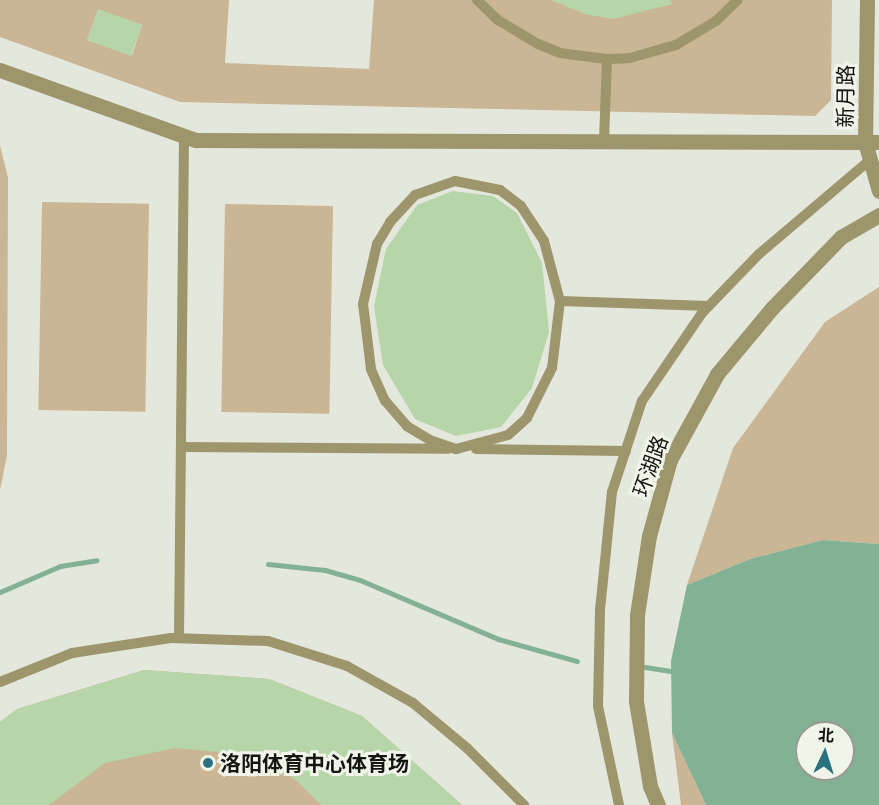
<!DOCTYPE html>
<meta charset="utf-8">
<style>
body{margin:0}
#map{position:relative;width:879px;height:805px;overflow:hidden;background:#e4e7dc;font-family:"IBM Plex Serif","Noto Sans SC",serif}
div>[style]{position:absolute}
.green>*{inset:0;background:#cab594;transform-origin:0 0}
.water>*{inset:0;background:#82b293}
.stream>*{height:5px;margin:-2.5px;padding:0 2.5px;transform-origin:2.5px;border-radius:2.5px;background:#82b293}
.building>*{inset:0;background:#b6d5a9;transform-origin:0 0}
.lane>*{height:10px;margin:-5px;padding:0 5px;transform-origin:5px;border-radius:5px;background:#9d956c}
.street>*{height:15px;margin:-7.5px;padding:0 7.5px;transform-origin:7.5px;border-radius:7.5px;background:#9d956c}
.dots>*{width:16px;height:16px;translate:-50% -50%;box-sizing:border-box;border:3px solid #f1f4e9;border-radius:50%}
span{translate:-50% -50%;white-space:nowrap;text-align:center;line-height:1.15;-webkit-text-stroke:6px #f1f4e9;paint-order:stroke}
.street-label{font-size:21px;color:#151612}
.poi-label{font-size:21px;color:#151612;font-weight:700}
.left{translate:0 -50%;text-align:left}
.north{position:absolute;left:795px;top:721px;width:60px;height:60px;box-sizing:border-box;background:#f1f4e9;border:2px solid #999b93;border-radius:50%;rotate:4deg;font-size:16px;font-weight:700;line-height:24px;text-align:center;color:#151612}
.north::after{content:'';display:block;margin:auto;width:21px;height:27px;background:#2b717f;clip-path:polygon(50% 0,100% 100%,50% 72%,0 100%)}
</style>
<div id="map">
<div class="green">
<i style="clip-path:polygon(evenodd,0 0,229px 0,225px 63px,369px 69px,374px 0,832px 0,831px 100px,815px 116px,180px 102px,0 37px,0 0,98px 10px,142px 25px,132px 55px,88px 40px,98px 10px)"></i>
<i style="clip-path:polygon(0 145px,8px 178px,7px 455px,0 490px)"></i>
<i style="left:42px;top:202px;width:107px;height:208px;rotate:1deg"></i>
<i style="left:225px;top:204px;width:108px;height:208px;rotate:1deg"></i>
<i style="clip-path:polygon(879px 287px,879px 544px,823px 540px,750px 559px,687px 585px,733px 448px,825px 322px)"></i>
<i style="clip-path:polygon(144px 670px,269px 679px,362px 716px,462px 805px,0 805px,0 722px,17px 709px)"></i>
<i style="clip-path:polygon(672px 733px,706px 805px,681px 805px)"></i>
</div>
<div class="water">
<i style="clip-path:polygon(evenodd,823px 540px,879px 544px,879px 805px,706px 805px,672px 733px,671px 661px,687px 585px,750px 559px,823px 540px,807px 733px,843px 733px,843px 769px,807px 769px,807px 733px)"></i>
</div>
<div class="stream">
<i style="left:268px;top:564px;width:57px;rotate:6deg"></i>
<i style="left:325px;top:570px;width:36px;rotate:16deg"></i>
<i style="left:360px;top:580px;width:150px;rotate:23.1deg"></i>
<i style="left:498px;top:639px;width:82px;rotate:15.6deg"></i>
<i style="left:0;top:592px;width:65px;rotate:-23.4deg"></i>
<i style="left:60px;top:566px;width:37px;rotate:-9deg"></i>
<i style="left:645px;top:667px;width:26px;rotate:9deg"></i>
</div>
<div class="building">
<i style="clip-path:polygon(551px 0,671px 0,672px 4px,613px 19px,584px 14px)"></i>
<i style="left:98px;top:9px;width:47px;height:33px;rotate:20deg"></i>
<i style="clip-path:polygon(453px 191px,493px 196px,517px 213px,542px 263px,549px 332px,532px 388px,501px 427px,456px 436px,415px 419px,383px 365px,374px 306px,386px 249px,417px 205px)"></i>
<i style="clip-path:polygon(144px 670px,269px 679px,362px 716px,462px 805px,321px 805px,295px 779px,240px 754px,175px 748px,105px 763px,49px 805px,0 805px,0 722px,17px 709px)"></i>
</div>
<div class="lane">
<i style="left:477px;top:0;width:29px;rotate:44deg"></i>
<i style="left:498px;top:20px;width:47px;rotate:31deg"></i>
<i style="left:538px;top:44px;width:24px;rotate:22deg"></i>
<i style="left:560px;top:53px;width:47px;rotate:7.3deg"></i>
<i style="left:607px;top:59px;width:23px;rotate:-2deg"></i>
<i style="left:630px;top:58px;width:48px;rotate:-15.8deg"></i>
<i style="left:676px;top:45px;width:47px;rotate:-31deg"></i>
<i style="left:716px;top:21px;width:30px;rotate:-44deg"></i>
<i style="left:604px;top:141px;width:82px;rotate:-87.9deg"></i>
<i style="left:560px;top:301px;width:67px;rotate:96.8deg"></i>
<i style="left:552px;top:368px;width:56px;rotate:116.6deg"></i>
<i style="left:527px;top:418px;width:25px;rotate:138deg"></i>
<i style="left:508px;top:435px;width:54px;rotate:164.9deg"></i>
<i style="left:456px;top:449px;width:28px;rotate:-161deg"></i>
<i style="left:430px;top:440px;width:27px;rotate:-149deg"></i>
<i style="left:407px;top:426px;width:33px;rotate:-131deg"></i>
<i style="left:385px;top:401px;width:35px;rotate:-114deg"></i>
<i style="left:371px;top:369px;width:65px;rotate:-97deg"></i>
<i style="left:363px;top:304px;width:62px;rotate:-76.9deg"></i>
<i style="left:377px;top:244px;width:26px;rotate:-59deg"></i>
<i style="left:390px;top:222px;width:37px;rotate:-47deg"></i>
<i style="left:415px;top:195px;width:42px;rotate:-19.3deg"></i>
<i style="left:455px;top:181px;width:46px;rotate:11.3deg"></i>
<i style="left:500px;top:190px;width:26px;rotate:37deg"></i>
<i style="left:521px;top:206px;width:42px;rotate:56.7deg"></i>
<i style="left:544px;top:241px;width:62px;rotate:75.1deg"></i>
<i style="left:560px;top:301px;width:149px;rotate:1.9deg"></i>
<i style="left:181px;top:447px;width:267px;rotate:0.4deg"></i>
<i style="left:476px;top:449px;width:150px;rotate:0.8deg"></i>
<i style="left:179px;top:638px;width:502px;rotate:-89.43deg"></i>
<i style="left:0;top:682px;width:78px;rotate:-21.9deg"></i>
<i style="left:72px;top:653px;width:100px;rotate:-8.6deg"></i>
<i style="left:171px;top:638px;width:97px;rotate:1.8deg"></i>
<i style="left:268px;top:641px;width:83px;rotate:17.6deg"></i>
<i style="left:347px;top:666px;width:76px;rotate:29.3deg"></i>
<i style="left:413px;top:703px;width:70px;rotate:39.8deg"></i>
<i style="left:467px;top:748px;width:81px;rotate:45deg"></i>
<i style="left:619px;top:805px;width:101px;rotate:-102deg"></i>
<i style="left:598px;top:706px;width:96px;rotate:-88.8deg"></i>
<i style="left:600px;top:610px;width:119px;rotate:-84.2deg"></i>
<i style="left:612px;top:492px;width:96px;rotate:-71.8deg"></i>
<i style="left:642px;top:401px;width:107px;rotate:-55.7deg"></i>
<i style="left:702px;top:313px;width:82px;rotate:-46deg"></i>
<i style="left:759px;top:254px;width:145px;rotate:-40.3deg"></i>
</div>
<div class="street">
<i style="left:867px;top:0;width:142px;rotate:90.8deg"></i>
<i style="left:865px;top:142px;width:51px;rotate:74.1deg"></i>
<i style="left:0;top:70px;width:208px;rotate:19.7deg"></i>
<i style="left:196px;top:140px;width:683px;rotate:0.17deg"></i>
<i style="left:658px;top:805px;width:21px;rotate:-113deg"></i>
<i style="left:650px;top:786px;width:86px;rotate:-99.4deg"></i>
<i style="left:636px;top:701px;width:86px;rotate:-89.3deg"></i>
<i style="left:637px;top:615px;width:80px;rotate:-81.4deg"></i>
<i style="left:649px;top:536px;width:79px;rotate:-74.6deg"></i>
<i style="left:670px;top:460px;width:98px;rotate:-61.3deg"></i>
<i style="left:717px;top:374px;width:86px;rotate:-50.2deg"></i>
<i style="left:772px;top:308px;width:99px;rotate:-45.8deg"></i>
<i style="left:841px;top:237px;width:44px;rotate:-30.1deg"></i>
</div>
<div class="dots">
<i style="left:208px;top:763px;background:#2b717f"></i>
</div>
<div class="street-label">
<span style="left:845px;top:96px;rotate:-89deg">新月路</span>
<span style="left:650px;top:466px;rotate:-70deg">环湖路</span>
</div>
<div class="poi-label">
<span class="left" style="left:220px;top:763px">洛阳体育中心体育场</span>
</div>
<div class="north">北</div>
</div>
